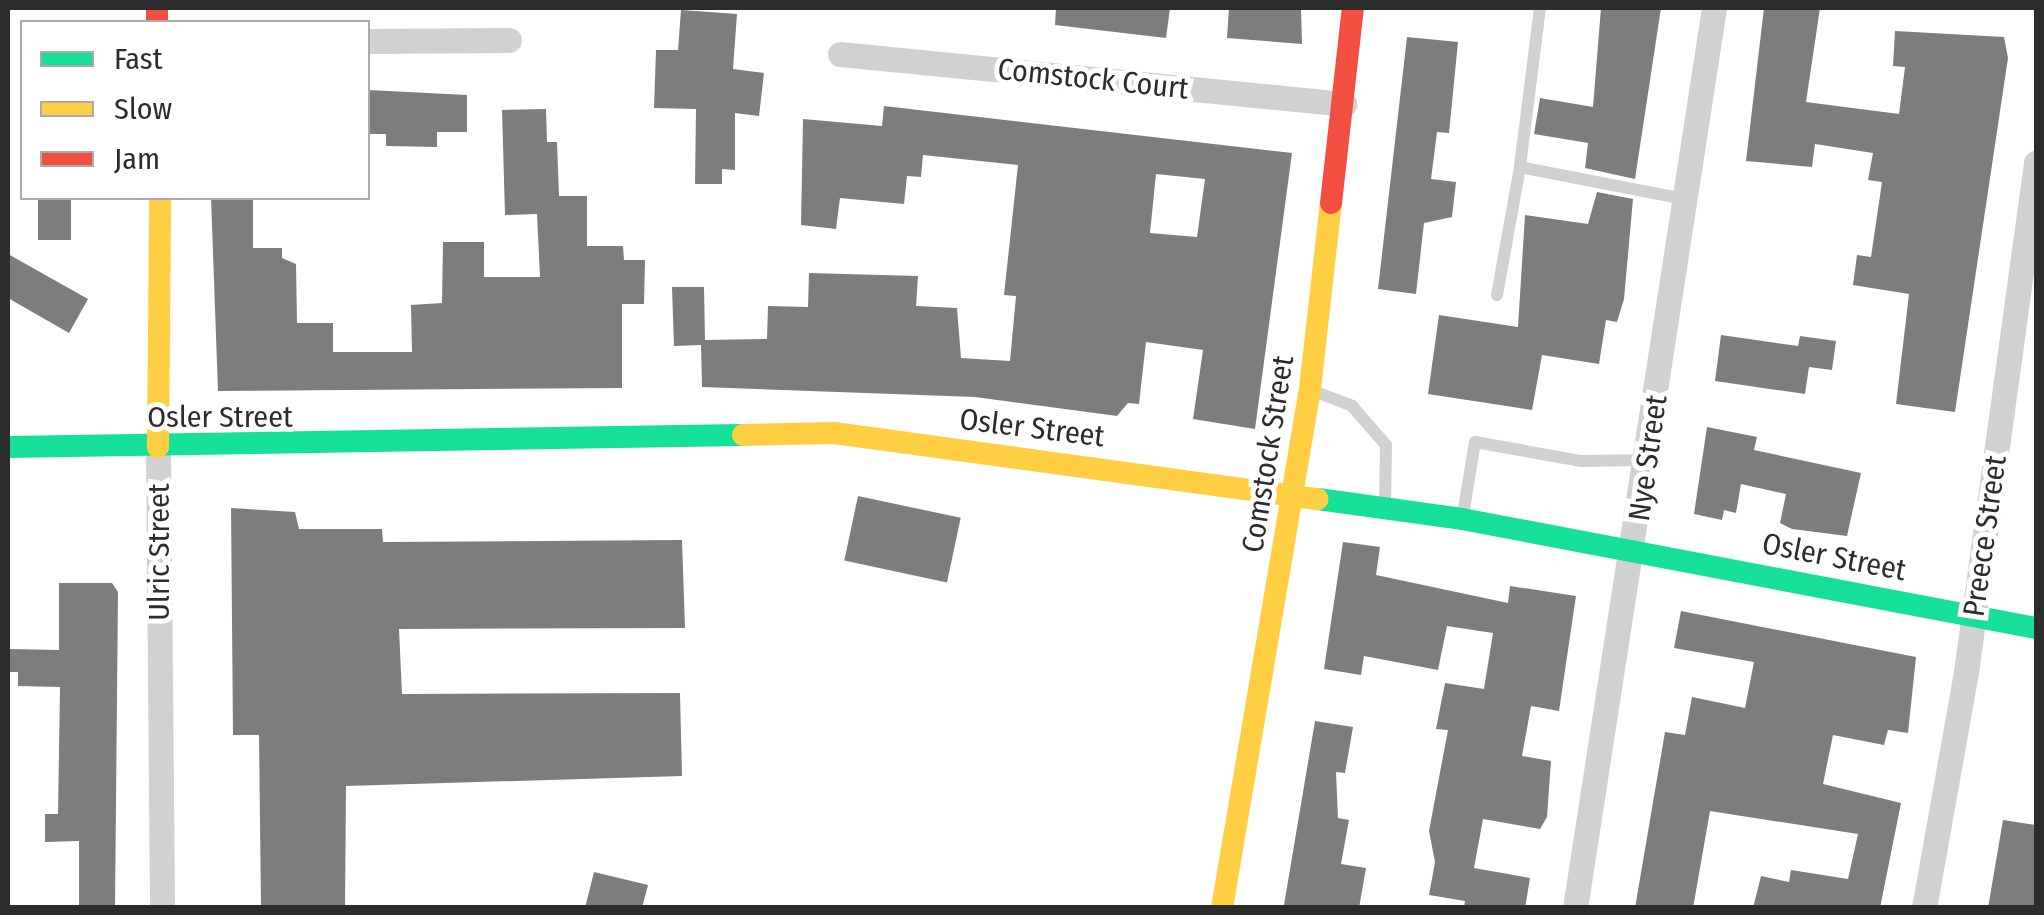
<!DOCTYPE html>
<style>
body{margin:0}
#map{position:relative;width:2044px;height:915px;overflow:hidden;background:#fff;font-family:"Fira Sans Condensed",sans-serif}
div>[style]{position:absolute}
.building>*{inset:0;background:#7d7d7d;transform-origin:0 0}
.lane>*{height:12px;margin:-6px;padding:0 6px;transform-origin:6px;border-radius:6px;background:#d1d1d1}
.street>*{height:25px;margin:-12.5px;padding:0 12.5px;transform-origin:12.5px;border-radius:12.5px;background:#d1d1d1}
.fast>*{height:22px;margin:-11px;padding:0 11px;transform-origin:11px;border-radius:11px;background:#16e098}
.slow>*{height:22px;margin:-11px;padding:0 11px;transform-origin:11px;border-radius:11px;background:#ffcf43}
.jam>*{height:22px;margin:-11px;padding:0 11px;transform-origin:11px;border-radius:11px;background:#f24e42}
span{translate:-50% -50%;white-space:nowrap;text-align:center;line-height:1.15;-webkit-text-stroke:10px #fff;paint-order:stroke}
.street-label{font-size:30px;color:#2c2c2c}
.frame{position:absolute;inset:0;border:10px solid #2c2c2c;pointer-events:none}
.legend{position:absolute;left:20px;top:20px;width:350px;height:180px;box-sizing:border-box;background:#fff;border:2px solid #ababab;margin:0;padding:12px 18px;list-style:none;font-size:30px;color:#2c2c2c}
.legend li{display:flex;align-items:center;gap:20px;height:50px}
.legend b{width:50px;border:2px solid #ababab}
</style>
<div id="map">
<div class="building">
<i style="clip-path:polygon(1056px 8px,1170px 8px,1166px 38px,1055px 25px)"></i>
<i style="clip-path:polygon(1229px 8px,1301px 8px,1302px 44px,1227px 38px)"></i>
<i style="clip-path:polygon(1601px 8px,1661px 8px,1635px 179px,1585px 168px,1588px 143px,1534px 134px,1540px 98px,1593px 107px)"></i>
<i style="clip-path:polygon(1764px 8px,1820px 8px,1806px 102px,1899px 114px,1905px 67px,1893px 66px,1895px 31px,2004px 37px,2008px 58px,1955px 412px,1896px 404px,1909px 294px,1853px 285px,1857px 255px,1871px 257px,1882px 182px,1868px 180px,1873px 153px,1815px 144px,1812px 167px,1746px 161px)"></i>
<i style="clip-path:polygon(681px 10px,737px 14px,733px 69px,764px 73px,759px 116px,735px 113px,735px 170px,722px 169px,722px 184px,695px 184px,696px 109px,654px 108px,656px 50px,678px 50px)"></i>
<i style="clip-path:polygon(1407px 37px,1458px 42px,1449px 133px,1437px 132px,1431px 179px,1456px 182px,1452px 217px,1424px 223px,1416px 294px,1378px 289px)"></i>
<i style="clip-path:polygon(368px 90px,467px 95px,467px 132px,437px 132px,437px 147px,386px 146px,386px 134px,368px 134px)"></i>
<i style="clip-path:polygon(evenodd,884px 106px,1292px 153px,1255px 429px,1193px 419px,1203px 350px,1146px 342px,1139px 404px,1128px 403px,1117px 416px,975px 397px,702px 387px,701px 345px,674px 346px,672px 287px,704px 287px,705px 340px,767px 339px,768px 306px,808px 307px,809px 273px,918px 276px,916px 306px,957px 308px,961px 358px,1010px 361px,1016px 296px,1004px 295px,1018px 165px,923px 155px,921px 177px,907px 176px,904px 204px,840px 198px,836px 229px,801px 225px,803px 119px,882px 126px,884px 106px,1156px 174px,1205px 179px,1197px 237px,1150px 233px,1156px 174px)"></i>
<i style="clip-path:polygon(546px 109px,547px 142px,557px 142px,559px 196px,587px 196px,587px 246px,623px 246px,624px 260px,645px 260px,644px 304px,622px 304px,622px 388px,218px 391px,211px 198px,253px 198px,253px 248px,282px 248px,282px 258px,296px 264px,297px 323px,333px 323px,333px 352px,412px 352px,411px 305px,442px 303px,443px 242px,484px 242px,484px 277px,540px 277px,537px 214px,505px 215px,502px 110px)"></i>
<i style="clip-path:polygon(1597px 192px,1633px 199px,1624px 299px,1617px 322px,1606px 320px,1599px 364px,1542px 355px,1532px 410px,1428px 394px,1439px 315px,1518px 327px,1525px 215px,1588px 224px)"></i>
<i style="left:38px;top:198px;width:33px;height:42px"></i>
<i style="clip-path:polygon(8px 254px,88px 299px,69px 333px,8px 298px)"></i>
<i style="clip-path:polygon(1721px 335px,1798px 346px,1800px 336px,1836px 341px,1832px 370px,1809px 367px,1805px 394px,1715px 381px)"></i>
<i style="clip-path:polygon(1707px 427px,1757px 437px,1754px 450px,1861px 473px,1847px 536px,1792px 529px,1780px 523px,1786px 494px,1741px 484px,1736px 513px,1724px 510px,1722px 520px,1694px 514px)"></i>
<i style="left:858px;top:496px;width:105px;height:66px;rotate:12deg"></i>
<i style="clip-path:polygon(231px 508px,295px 512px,299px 529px,382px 529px,383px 542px,682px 540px,685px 628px,399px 629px,402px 694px,680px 693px,682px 776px,346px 786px,345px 908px,261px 908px,259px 735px,233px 735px)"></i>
<i style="clip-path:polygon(1343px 542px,1380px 547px,1376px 575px,1508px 603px,1510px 586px,1576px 596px,1559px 711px,1531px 706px,1522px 756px,1551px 761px,1547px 817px,1540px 829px,1483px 819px,1474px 868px,1530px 878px,1525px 908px,1464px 908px,1465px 901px,1429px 895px,1435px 862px,1429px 831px,1448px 730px,1436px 729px,1445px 683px,1484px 689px,1493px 633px,1447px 626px,1438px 670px,1364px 656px,1361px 675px,1324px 669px)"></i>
<i style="clip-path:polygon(59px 583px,112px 583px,118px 592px,115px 908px,79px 908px,79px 841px,45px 842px,45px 814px,58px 814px,60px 687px,18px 686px,18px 672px,9px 672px,9px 649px,59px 650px)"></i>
<i style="clip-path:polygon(1681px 611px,1916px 657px,1908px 733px,1888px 730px,1884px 745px,1833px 735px,1823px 784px,1901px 803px,1880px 908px,1753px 908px,1761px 876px,1789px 882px,1791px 870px,1848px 879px,1858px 834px,1710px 811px,1693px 908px,1635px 908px,1665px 732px,1685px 735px,1692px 697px,1745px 708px,1754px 662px,1674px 648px)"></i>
<i style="clip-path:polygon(1315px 721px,1353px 727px,1345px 773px,1336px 772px,1338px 818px,1349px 820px,1341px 864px,1366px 868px,1359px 908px,1284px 905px)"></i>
<i style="clip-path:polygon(2003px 820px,2036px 825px,2035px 908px,1988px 908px)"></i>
<i style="clip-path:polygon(594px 872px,648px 885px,642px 908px,585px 908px)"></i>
</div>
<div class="lane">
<i style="left:1540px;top:8px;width:160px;rotate:97.2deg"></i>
<i style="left:1520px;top:167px;width:168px;rotate:11deg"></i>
<i style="left:1497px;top:295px;width:130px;rotate:-79.8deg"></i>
<i style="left:1316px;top:392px;width:39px;rotate:21deg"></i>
<i style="left:1352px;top:406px;width:52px;rotate:48.9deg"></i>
<i style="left:1386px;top:445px;width:59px;rotate:91deg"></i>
<i style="left:1463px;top:515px;width:74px;rotate:-80.7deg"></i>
<i style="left:1475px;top:442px;width:108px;rotate:10.2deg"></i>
<i style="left:1581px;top:461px;width:63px;rotate:-0.9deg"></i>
</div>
<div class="street">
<i style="left:368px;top:41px;width:141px;rotate:-0.4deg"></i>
<i style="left:840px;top:54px;width:507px;rotate:5.65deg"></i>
<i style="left:158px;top:447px;width:461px;rotate:89.5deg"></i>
<i style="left:1575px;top:908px;width:911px;rotate:-81.22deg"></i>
<i style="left:1924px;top:908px;width:240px;rotate:-79.9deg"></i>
<i style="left:1966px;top:672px;width:514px;rotate:-82.17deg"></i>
</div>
<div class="fast">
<i style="left:8px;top:447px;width:735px;rotate:-0.94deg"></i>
<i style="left:1318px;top:499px;width:145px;rotate:7.9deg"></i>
<i style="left:1462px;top:519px;width:584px;rotate:10.75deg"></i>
</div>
<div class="slow">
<i style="left:743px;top:435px;width:91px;rotate:-1.3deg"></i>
<i style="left:834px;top:433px;width:488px;rotate:7.8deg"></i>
<i style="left:158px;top:447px;width:249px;rotate:-89.5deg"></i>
<i style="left:1222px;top:908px;width:526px;rotate:-80.38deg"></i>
<i style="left:1310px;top:389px;width:187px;rotate:-83.6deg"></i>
</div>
<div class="jam">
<i style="left:157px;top:8px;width:14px;rotate:90deg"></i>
<i style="left:1331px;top:203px;width:196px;rotate:-83.6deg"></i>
</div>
<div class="street-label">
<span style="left:1093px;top:79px;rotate:6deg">Comstock Court</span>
<span style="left:220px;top:417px">Osler Street</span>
<span style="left:1032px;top:428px;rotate:7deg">Osler Street</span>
<span style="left:1268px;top:454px;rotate:-81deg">Comstock Street</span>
<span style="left:1648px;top:458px;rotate:-82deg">Nye Street</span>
<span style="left:1985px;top:536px;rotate:-82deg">Preece Street</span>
<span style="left:159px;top:552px;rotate:-90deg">Ulric Street</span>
<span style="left:1834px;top:557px;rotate:11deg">Osler Street</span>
</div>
<div class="frame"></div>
<ul class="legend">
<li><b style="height:12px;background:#16e098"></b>Fast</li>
<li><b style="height:12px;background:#ffcf43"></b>Slow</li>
<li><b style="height:12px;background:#f24e42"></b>Jam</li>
</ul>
</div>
